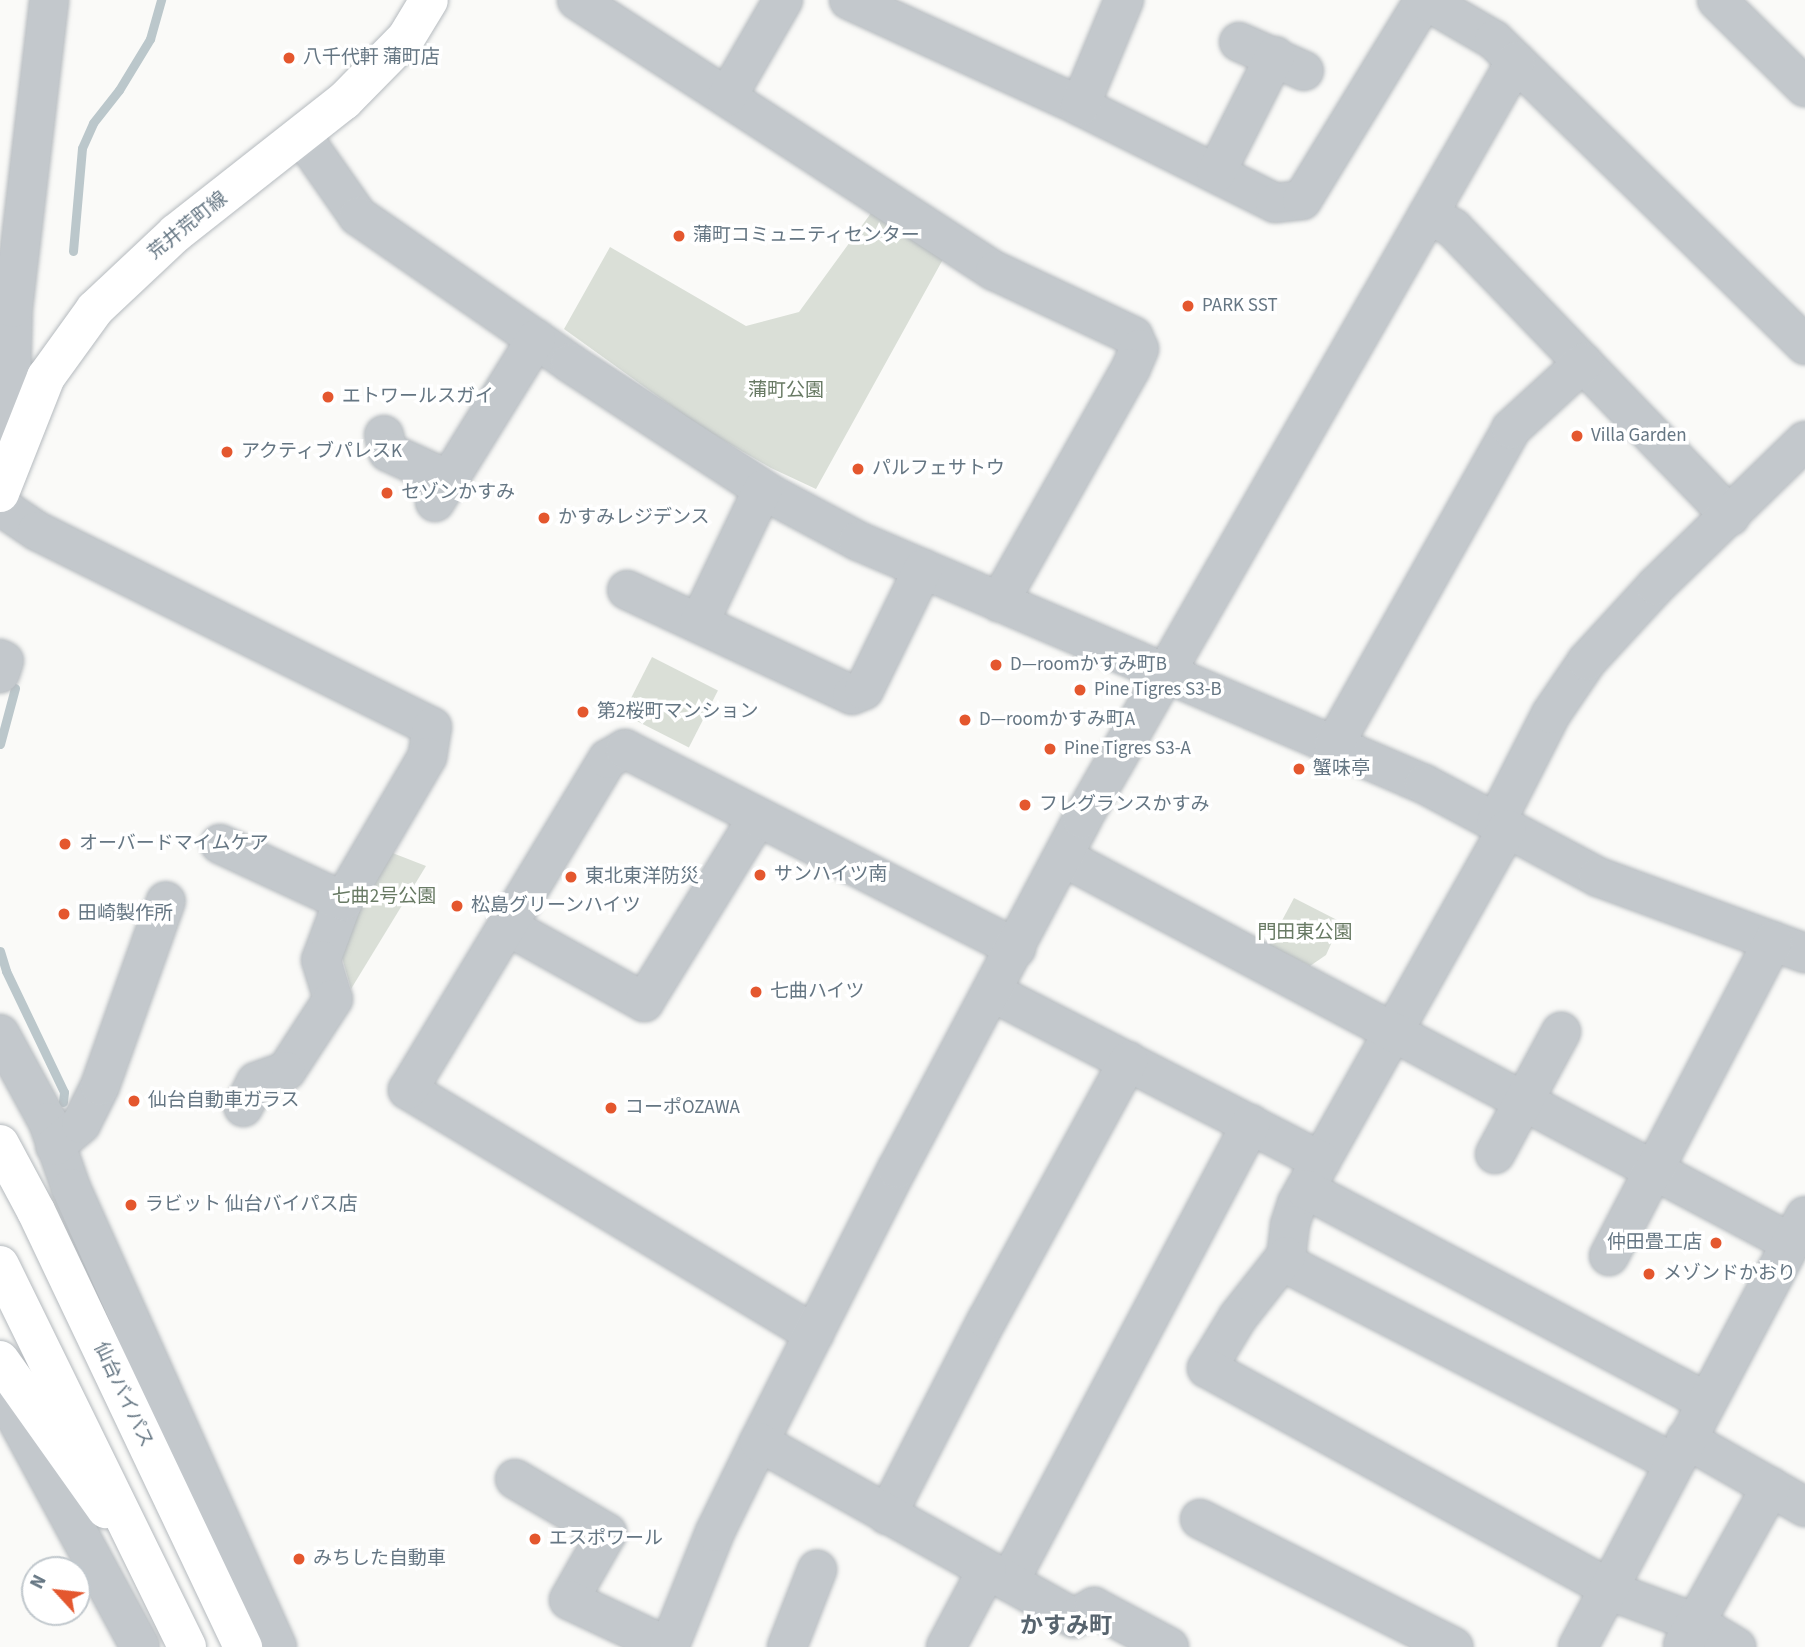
<!DOCTYPE html>
<meta charset="utf-8">
<style>
body{margin:0}
#map{position:relative;width:1805px;height:1647px;overflow:hidden;background:#fafaf8;font-family:"Source Sans 3","Noto Sans JP",sans-serif}
div>[style]{position:absolute}
.green>*{inset:0;background:#dadfd7;transform-origin:0 0}
.stream>*{height:9px;margin:-4.5px;padding:0 4.5px;transform-origin:4.5px;border-radius:4.5px;background:#bbc7cb}
.roads{filter:drop-shadow(0 0 2px #b5babe) drop-shadow(0 0 2px #b5babe)}
.minor>*{height:38px;margin:-19px;padding:0 19px;transform-origin:19px;border-radius:19px;background:#c3c8cc}
.major>*{height:38px;margin:-19px;padding:0 19px;transform-origin:19px;border-radius:19px;background:#fff}
.highway>*{height:38px;margin:-19px;padding:0 19px;transform-origin:19px;border-radius:19px;background:#fff}
.dots>*{width:19px;height:19px;translate:-50% -50%;box-sizing:border-box;border:4px solid #fff;border-radius:50%}
span{translate:-50% -50%;white-space:nowrap;text-align:center;line-height:1.15;-webkit-text-stroke:7px #fff;paint-order:stroke}
.poi-label{font-size:19px;color:#657683}
.left{translate:0 -50%;text-align:left}
.right{translate:-100% -50%;text-align:right}
.street-label{font-size:19px;color:#657683}
.park-label{font-size:19px;color:#687a64}
.quarter-label{font-size:23px;color:#57646e;font-weight:700}
.north{position:absolute;left:21px;top:1556px;width:70px;height:70px;box-sizing:border-box;background:#fff;border:2px solid #c1c8cd;border-radius:50%;rotate:297deg;font-size:19px;font-weight:700;line-height:28px;text-align:center;color:#657683}
.north::after{content:'';display:block;margin:auto;width:24px;height:32px;background:#e4572e;clip-path:polygon(50% 0,100% 100%,50% 72%,0 100%)}
</style>
<div id="map">
<div class="green">
<i style="clip-path:polygon(882px 198px,952px 243px,816px 489px,771px 468px,699px 426px,564px 329px,610px 247px,746px 326px,799px 312px)"></i>
<i style="left:652px;top:657px;width:74px;height:64px;rotate:27deg"></i>
<i style="clip-path:polygon(390px 852px,426px 866px,351px 989px,339px 947px)"></i>
<i style="clip-path:polygon(1294px 898px,1341px 922px,1326px 955px,1310px 966px,1269px 945px)"></i>
</div>
<div class="stream">
<i style="left:73px;top:251px;width:103px;rotate:-85deg"></i>
<i style="left:82px;top:148px;width:27px;rotate:-66deg"></i>
<i style="left:93px;top:123px;width:42px;rotate:-51.8deg"></i>
<i style="left:119px;top:90px;width:60px;rotate:-58.7deg"></i>
<i style="left:150px;top:39px;width:41px;rotate:-74.2deg"></i>
<i style="left:0;top:744px;width:58px;rotate:-75deg"></i>
<i style="left:0;top:951px;width:21px;rotate:73deg"></i>
<i style="left:6px;top:971px;width:134px;rotate:64.4deg"></i>
<i style="left:64px;top:1092px;width:10px;rotate:96deg"></i>
</div>
<div class="roads">
<div class="minor">
<i style="left:577px;top:0;width:498px;rotate:33deg"></i>
<i style="left:995px;top:271px;width:153px;rotate:25.2deg"></i>
<i style="left:1133px;top:336px;width:14px;rotate:65deg"></i>
<i style="left:1139px;top:349px;width:21px;rotate:113deg"></i>
<i style="left:1131px;top:368px;width:269px;rotate:119.4deg"></i>
<i style="left:849px;top:0;width:254px;rotate:24.6deg"></i>
<i style="left:1080px;top:106px;width:218px;rotate:26.4deg"></i>
<i style="left:1275px;top:203px;width:27px;rotate:-6deg"></i>
<i style="left:1302px;top:200px;width:234px;rotate:-58.6deg"></i>
<i style="left:1425px;top:0;width:80px;rotate:30.1deg"></i>
<i style="left:1494px;top:40px;width:436px;rotate:44.4deg"></i>
<i style="left:1717px;top:0;width:124px;rotate:44.7deg"></i>
<i style="left:1239px;top:42px;width:71px;rotate:24deg"></i>
<i style="left:727px;top:97px;width:112px;rotate:-60deg"></i>
<i style="left:1080px;top:106px;width:115px;rotate:-67.5deg"></i>
<i style="left:302px;top:136px;width:98px;rotate:55deg"></i>
<i style="left:358px;top:216px;width:258px;rotate:34.7deg"></i>
<i style="left:570px;top:363px;width:239px;rotate:33.2deg"></i>
<i style="left:770px;top:494px;width:100px;rotate:28.1deg"></i>
<i style="left:858px;top:541px;width:616px;rotate:23.24deg"></i>
<i style="left:1424px;top:784px;width:197px;rotate:28.1deg"></i>
<i style="left:1598px;top:877px;width:221px;rotate:20.2deg"></i>
<i style="left:1216px;top:173px;width:131px;rotate:-63.2deg"></i>
<i style="left:1428px;top:214px;width:29px;rotate:29deg"></i>
<i style="left:1453px;top:228px;width:400px;rotate:46.1deg"></i>
<i style="left:384px;top:435px;width:17px;rotate:77deg"></i>
<i style="left:388px;top:452px;width:67px;rotate:24.7deg"></i>
<i style="left:9px;top:467px;width:159px;rotate:-88.6deg"></i>
<i style="left:13px;top:308px;width:310px;rotate:-83.3deg"></i>
<i style="left:435px;top:502px;width:192px;rotate:-58.2deg"></i>
<i style="left:0;top:506px;width:45px;rotate:34deg"></i>
<i style="left:37px;top:531px;width:441px;rotate:26.4deg"></i>
<i style="left:432px;top:727px;width:30px;rotate:99deg"></i>
<i style="left:427px;top:757px;width:167px;rotate:120.3deg"></i>
<i style="left:343px;top:901px;width:63px;rotate:110.4deg"></i>
<i style="left:321px;top:960px;width:41px;rotate:72.9deg"></i>
<i style="left:333px;top:999px;width:86px;rotate:123.1deg"></i>
<i style="left:286px;top:1071px;width:32px;rotate:160deg"></i>
<i style="left:256px;top:1082px;width:28px;rotate:117deg"></i>
<i style="left:627px;top:590px;width:248px;rotate:25deg"></i>
<i style="left:852px;top:695px;width:13px;rotate:-23deg"></i>
<i style="left:864px;top:690px;width:135px;rotate:-64deg"></i>
<i style="left:699px;top:623px;width:148px;rotate:-64.5deg"></i>
<i style="left:0;top:659px;width:4px;rotate:27deg"></i>
<i style="left:4px;top:661px;width:13px;rotate:108deg"></i>
<i style="left:1334px;top:745px;width:362px;rotate:-60.7deg"></i>
<i style="left:1511px;top:429px;width:98px;rotate:-42.5deg"></i>
<i style="left:1496px;top:822px;width:121px;rotate:-63deg"></i>
<i style="left:1551px;top:714px;width:64px;rotate:-55.8deg"></i>
<i style="left:1587px;top:661px;width:102px;rotate:-47.4deg"></i>
<i style="left:1656px;top:586px;width:208px;rotate:-44.2deg"></i>
<i style="left:1507px;top:829px;width:429px;rotate:119.3deg"></i>
<i style="left:1297px;top:1203px;width:23px;rotate:108deg"></i>
<i style="left:1290px;top:1225px;width:31px;rotate:97deg"></i>
<i style="left:1286px;top:1256px;width:13px;rotate:58deg"></i>
<i style="left:1293px;top:1267px;width:427px;rotate:27.2deg"></i>
<i style="left:220px;top:844px;width:136px;rotate:24.9deg"></i>
<i style="left:1063px;top:857px;width:824px;rotate:27.93deg"></i>
<i style="left:507px;top:926px;width:157px;rotate:29deg"></i>
<i style="left:644px;top:1002px;width:217px;rotate:-58.4deg"></i>
<i style="left:992px;top:992px;width:370px;rotate:27.2deg"></i>
<i style="left:0;top:1034px;width:100px;rotate:61.4deg"></i>
<i style="left:48px;top:1122px;width:70px;rotate:70.8deg"></i>
<i style="left:71px;top:1188px;width:503px;rotate:65.83deg"></i>
<i style="left:55px;top:1146px;width:34px;rotate:-40deg"></i>
<i style="left:81px;top:1124px;width:42px;rotate:-63.4deg"></i>
<i style="left:100px;top:1086px;width:196px;rotate:-70.4deg"></i>
<i style="left:1495px;top:1154px;width:139px;rotate:-61.6deg"></i>
<i style="left:1305px;top:1189px;width:454px;rotate:27.9deg"></i>
<i style="left:1286px;top:1256px;width:78px;rotate:128.2deg"></i>
<i style="left:1238px;top:1317px;width:60px;rotate:121.3deg"></i>
<i style="left:1207px;top:1368px;width:475px;rotate:28.7deg"></i>
<i style="left:1624px;top:1596px;width:77px;rotate:20.6deg"></i>
<i style="left:1696px;top:1623px;width:47px;rotate:31deg"></i>
<i style="left:1609px;top:1256px;width:355px;rotate:-62.5deg"></i>
<i style="left:814px;top:1334px;width:474px;rotate:-149deg"></i>
<i style="left:408px;top:1090px;width:387px;rotate:-58.9deg"></i>
<i style="left:608px;top:759px;width:20px;rotate:-30deg"></i>
<i style="left:625px;top:749px;width:439px;rotate:27deg"></i>
<i style="left:0;top:1388px;width:294px;rotate:61.6deg"></i>
<i style="left:1686px;top:1439px;width:137px;rotate:29.7deg"></i>
<i style="left:759px;top:1442px;width:306px;rotate:-63.2deg"></i>
<i style="left:897px;top:1169px;width:396px;rotate:-62.1deg"></i>
<i style="left:1082px;top:819px;width:873px;rotate:-60.21deg"></i>
<i style="left:515px;top:1479px;width:107px;rotate:30.4deg"></i>
<i style="left:607px;top:1533px;width:77px;rotate:119.6deg"></i>
<i style="left:569px;top:1600px;width:110px;rotate:25.2deg"></i>
<i style="left:887px;top:1515px;width:219px;rotate:-62.9deg"></i>
<i style="left:987px;top:1320px;width:295px;rotate:-61.4deg"></i>
<i style="left:1200px;top:1519px;width:284px;rotate:26.8deg"></i>
<i style="left:1009px;top:1582px;width:518px;rotate:-62.15deg"></i>
<i style="left:1683px;top:1645px;width:181px;rotate:-60.9deg"></i>
<i style="left:669px;top:1647px;width:124px;rotate:-68.2deg"></i>
<i style="left:715px;top:1532px;width:100px;rotate:-63.9deg"></i>
<i style="left:759px;top:1442px;width:361px;rotate:29.2deg"></i>
<i style="left:1074px;top:1618px;width:23px;rotate:-29deg"></i>
<i style="left:1094px;top:1607px;width:85px;rotate:28.1deg"></i>
<i style="left:787px;top:1647px;width:83px;rotate:-68.7deg"></i>
<i style="left:946px;top:1647px;width:87px;rotate:-62deg"></i>
<i style="left:1578px;top:1647px;width:487px;rotate:-62.2deg"></i>
</div>
<div class="major">
<i style="left:0;top:493px;width:125px;rotate:-68.4deg"></i>
<i style="left:46px;top:377px;width:84px;rotate:-54.2deg"></i>
<i style="left:95px;top:309px;width:111px;rotate:-43.2deg"></i>
<i style="left:176px;top:233px;width:214px;rotate:-38.2deg"></i>
<i style="left:344px;top:101px;width:88px;rotate:-45.5deg"></i>
<i style="left:406px;top:38px;width:44px;rotate:-58.8deg"></i>
<i style="left:0;top:1360px;width:183px;rotate:54.6deg"></i>
</div>
<div class="highway">
<i style="left:0;top:1144px;width:76px;rotate:61.8deg"></i>
<i style="left:36px;top:1211px;width:483px;rotate:64.6deg"></i>
<i style="left:0;top:1265px;width:425px;rotate:63.9deg"></i>
</div>
</div>
<div class="dots">
<i style="left:289px;top:58px;background:#e4572e"></i>
<i style="left:679px;top:236px;background:#e4572e"></i>
<i style="left:1188px;top:306px;background:#e4572e"></i>
<i style="left:328px;top:397px;background:#e4572e"></i>
<i style="left:1577px;top:436px;background:#e4572e"></i>
<i style="left:227px;top:452px;background:#e4572e"></i>
<i style="left:858px;top:469px;background:#e4572e"></i>
<i style="left:387px;top:493px;background:#e4572e"></i>
<i style="left:544px;top:518px;background:#e4572e"></i>
<i style="left:996px;top:665px;background:#e4572e"></i>
<i style="left:1080px;top:690px;background:#e4572e"></i>
<i style="left:583px;top:712px;background:#e4572e"></i>
<i style="left:965px;top:720px;background:#e4572e"></i>
<i style="left:1050px;top:749px;background:#e4572e"></i>
<i style="left:1299px;top:769px;background:#e4572e"></i>
<i style="left:1025px;top:805px;background:#e4572e"></i>
<i style="left:65px;top:844px;background:#e4572e"></i>
<i style="left:760px;top:875px;background:#e4572e"></i>
<i style="left:571px;top:877px;background:#e4572e"></i>
<i style="left:457px;top:906px;background:#e4572e"></i>
<i style="left:64px;top:914px;background:#e4572e"></i>
<i style="left:756px;top:992px;background:#e4572e"></i>
<i style="left:134px;top:1101px;background:#e4572e"></i>
<i style="left:611px;top:1108px;background:#e4572e"></i>
<i style="left:131px;top:1205px;background:#e4572e"></i>
<i style="left:1716px;top:1243px;background:#e4572e"></i>
<i style="left:1649px;top:1274px;background:#e4572e"></i>
<i style="left:535px;top:1539px;background:#e4572e"></i>
<i style="left:299px;top:1559px;background:#e4572e"></i>
</div>
<div class="poi-label">
<span class="left" style="left:303px;top:58px">八千代軒 蒲町店</span>
<span class="left" style="left:693px;top:236px">蒲町コミュニティセンター</span>
<span class="left" style="left:1202px;top:306px">PARK SST</span>
<span class="left" style="left:342px;top:397px">エトワールスガイ</span>
<span class="left" style="left:1591px;top:436px">Villa Garden</span>
<span class="left" style="left:241px;top:452px">アクティブパレスK</span>
<span class="left" style="left:872px;top:469px">パルフェサトウ</span>
<span class="left" style="left:401px;top:493px">セゾンかすみ</span>
<span class="left" style="left:558px;top:518px">かすみレジデンス</span>
<span class="left" style="left:1010px;top:665px">D―roomかすみ町B</span>
<span class="left" style="left:1094px;top:690px">Pine Tigres S3-B</span>
<span class="left" style="left:597px;top:712px">第2桜町マンション</span>
<span class="left" style="left:979px;top:720px">D―roomかすみ町A</span>
<span class="left" style="left:1064px;top:749px">Pine Tigres S3-A</span>
<span class="left" style="left:1313px;top:769px">蟹味亭</span>
<span class="left" style="left:1039px;top:805px">フレグランスかすみ</span>
<span class="left" style="left:79px;top:844px">オーバードマイムケア</span>
<span class="left" style="left:774px;top:875px">サンハイツ南</span>
<span class="left" style="left:585px;top:877px">東北東洋防災</span>
<span class="left" style="left:471px;top:906px">松島グリーンハイツ</span>
<span class="left" style="left:78px;top:914px">田崎製作所</span>
<span class="left" style="left:770px;top:992px">七曲ハイツ</span>
<span class="left" style="left:148px;top:1101px">仙台自動車ガラス</span>
<span class="left" style="left:625px;top:1108px">コーポOZAWA</span>
<span class="left" style="left:145px;top:1205px">ラビット 仙台バイパス店</span>
<span class="right" style="left:1702px;top:1243px">仲田畳工店</span>
<span class="left" style="left:1663px;top:1274px">メゾンドかおり</span>
<span class="left" style="left:549px;top:1539px">エスポワール</span>
<span class="left" style="left:313px;top:1559px">みちした自動車</span>
</div>
<div class="street-label">
<span style="left:188px;top:226px;rotate:-39deg">荒井荒町線</span>
<span style="left:123px;top:1395px;rotate:65deg">仙台バイパス</span>
</div>
<div class="park-label">
<span style="left:786px;top:391px">蒲町公園</span>
<span style="left:384px;top:897px">七曲2号公園</span>
<span style="left:1305px;top:933px">門田東公園</span>
</div>
<div class="quarter-label">
<span style="left:1066px;top:1626px">かすみ町</span>
</div>
<div class="north">N</div>
</div>
